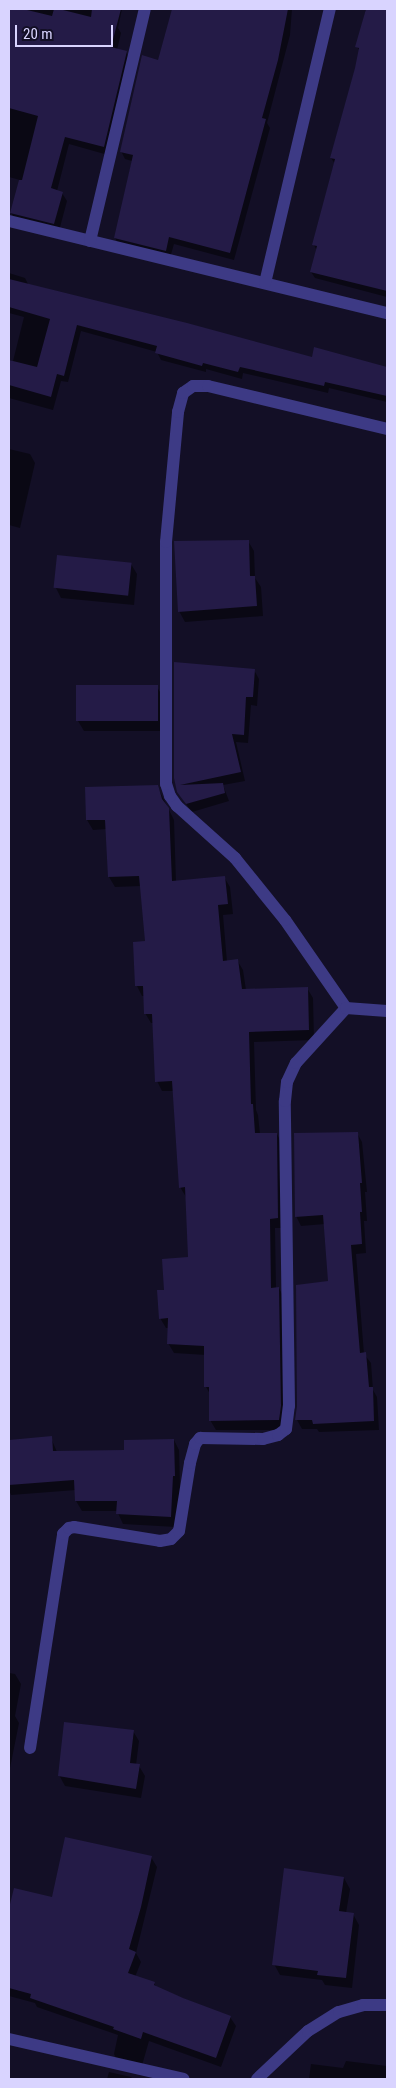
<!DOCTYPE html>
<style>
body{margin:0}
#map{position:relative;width:396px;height:2088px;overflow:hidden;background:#130f26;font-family:"Roboto Condensed",sans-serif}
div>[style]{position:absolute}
.shadow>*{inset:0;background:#0007}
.building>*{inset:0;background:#241b47;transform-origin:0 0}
.street>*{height:12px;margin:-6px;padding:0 6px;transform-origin:6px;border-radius:6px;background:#3d3a85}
span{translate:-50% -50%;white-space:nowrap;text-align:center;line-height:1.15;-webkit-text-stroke:4.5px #130f26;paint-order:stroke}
.frame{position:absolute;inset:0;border:10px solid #d9d4ff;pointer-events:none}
.scale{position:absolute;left:15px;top:25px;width:98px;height:22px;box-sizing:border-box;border:2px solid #d9d4ff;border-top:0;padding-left:6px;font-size:15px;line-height:18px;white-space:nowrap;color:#d9d4ff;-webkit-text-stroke:4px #130f26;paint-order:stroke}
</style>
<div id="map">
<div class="shadow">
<i style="clip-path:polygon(9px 9px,122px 9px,118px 28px,121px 33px,117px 50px,126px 52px,130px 60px,108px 155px,69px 144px,57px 191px,62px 193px,67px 201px,59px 231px,16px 221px,11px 213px,20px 180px,9px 177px)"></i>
<i style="clip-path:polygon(173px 9px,292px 9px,290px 35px,267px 123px,270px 128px,234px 260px,174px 244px,170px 258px,120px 246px,115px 238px,132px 161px,125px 159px,121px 151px,159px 61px)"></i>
<i style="clip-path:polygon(366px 9px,387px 9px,387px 297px,315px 278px,311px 272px,317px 251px,314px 245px,335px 164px,331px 158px,360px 52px,357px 46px)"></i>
<i style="clip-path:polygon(9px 273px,25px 278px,29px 286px,313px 358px,315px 349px,387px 368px,387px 402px,329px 388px,328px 393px,243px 373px,242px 379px,206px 369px,206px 372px,161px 360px,157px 352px,81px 331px,68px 382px,61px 381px,53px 410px,9px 398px,9px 360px,13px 361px,24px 317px,9px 313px)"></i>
<i style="clip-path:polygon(9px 449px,30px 454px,35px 463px,20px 528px,9px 525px)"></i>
<i style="clip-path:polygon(248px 541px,254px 551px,255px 578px,261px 587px,263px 616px,185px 622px,179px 611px)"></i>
<i style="clip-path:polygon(131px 564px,137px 574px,134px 605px,61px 598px,56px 588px)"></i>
<i style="clip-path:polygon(254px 670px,259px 679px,257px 706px,251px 705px,248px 743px,236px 742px,245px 781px,223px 785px,229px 801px,192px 812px,184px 801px,175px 777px)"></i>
<i style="clip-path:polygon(157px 687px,163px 697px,163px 731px,84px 731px,78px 721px,77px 688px)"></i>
<i style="clip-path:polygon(157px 786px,174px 820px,176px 882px,224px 877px,230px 887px,233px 914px,223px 915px,227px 962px,237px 960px,243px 970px,246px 990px,307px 988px,313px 998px,314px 1040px,254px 1042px,256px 1110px,258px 1115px,260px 1134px,277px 1134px,282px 1144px,283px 1228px,275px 1228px,276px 1288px,279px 1288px,284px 1298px,284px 1430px,216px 1430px,210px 1420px,210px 1394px,206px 1387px,206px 1355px,174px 1353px,168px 1343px,169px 1328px,166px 1328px,160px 1318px,166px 1291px,189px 1259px,186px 1197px,180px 1187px,174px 1091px,162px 1091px,157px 1081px,154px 1023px,151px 1023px,145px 1013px,145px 996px,142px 996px,137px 986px,134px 943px,147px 943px,141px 886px,115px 887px,109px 877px,107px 829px,93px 830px,87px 820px)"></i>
<i style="clip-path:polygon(357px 1133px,362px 1142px,367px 1192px,365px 1192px,367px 1221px,364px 1221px,366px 1253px,356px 1254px,364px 1354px,371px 1363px,373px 1390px,377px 1397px,379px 1430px,319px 1432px,317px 1429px,302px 1429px,297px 1420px,329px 1282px,325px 1224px,301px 1226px,296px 1216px)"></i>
<i style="clip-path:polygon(51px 1438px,57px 1452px,125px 1451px,174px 1440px,179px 1450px,180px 1486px,176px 1527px,123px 1524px,117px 1511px,82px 1511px,76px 1501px,76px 1490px,11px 1495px,9px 1490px,9px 1441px)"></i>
<i style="clip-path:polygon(9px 1673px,15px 1674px,21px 1684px,15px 1716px,19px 1723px,9px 1773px)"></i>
<i style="clip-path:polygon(133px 1731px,139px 1741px,136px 1765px,139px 1766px,145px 1776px,141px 1798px,65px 1786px,59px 1775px)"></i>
<i style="clip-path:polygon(151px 1857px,157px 1867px,136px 1953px,141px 1962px,135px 1977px,154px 1983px,157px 1988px,230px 2017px,236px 2026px,221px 2067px,149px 2041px,141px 2069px,119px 2064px,114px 2054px,118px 2035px,37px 2007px,35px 2003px,9px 1996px,9px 1912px,15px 1890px,53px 1898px)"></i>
<i style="clip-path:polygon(344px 1878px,350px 1889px,346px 1913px,353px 1914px,359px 1925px,352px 1988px,325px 1985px,322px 1980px,280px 1975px,274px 1964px)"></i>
<i style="clip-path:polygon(346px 2061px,387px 2066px,387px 2079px,309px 2079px,311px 2064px,343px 2068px)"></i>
<i style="clip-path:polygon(109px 2072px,131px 2077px,133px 2079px,107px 2079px)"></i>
</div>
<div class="building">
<i style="clip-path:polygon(9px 9px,23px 9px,52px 16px,54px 9px,59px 9px,91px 17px,92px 9px,121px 9px,111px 47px,127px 51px,104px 147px,65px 137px,51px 188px,63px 192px,54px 224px,10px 213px,19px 180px,22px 180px,38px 116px,9px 108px)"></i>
<i style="clip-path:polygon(172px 9px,288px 9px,278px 60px,262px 118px,266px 119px,230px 253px,169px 237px,166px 251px,114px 238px,133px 155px,120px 152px,142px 55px,158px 60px)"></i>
<i style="clip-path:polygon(366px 9px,387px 9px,387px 291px,310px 272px,317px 246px,312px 245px,335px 159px,330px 158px,355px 68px,359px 48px,355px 47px)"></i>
<i style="clip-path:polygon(9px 279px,187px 323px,312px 357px,314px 347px,387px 367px,387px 396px,325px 382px,324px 386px,240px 367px,238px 372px,203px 363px,202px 366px,155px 353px,157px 346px,77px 325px,64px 376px,57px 374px,51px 397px,9px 385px,9px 360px,37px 367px,50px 319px,9px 307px)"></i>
<i style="clip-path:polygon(249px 540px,250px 576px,255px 576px,257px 606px,178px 612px,174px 541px)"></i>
<i style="left:57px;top:555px;width:75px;height:33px;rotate:6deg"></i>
<i style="clip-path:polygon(174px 662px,255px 669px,253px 697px,246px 697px,244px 735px,232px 734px,241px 772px,180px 785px,223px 783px,225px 793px,186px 804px,177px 792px,174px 778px)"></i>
<i style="left:158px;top:685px;width:36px;height:82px;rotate:90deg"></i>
<i style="clip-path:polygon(158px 785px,162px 799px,169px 808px,172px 881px,225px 876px,228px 904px,218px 905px,223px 961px,238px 959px,242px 989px,308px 987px,309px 1030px,249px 1032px,251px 1104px,253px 1104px,255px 1133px,277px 1133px,278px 1218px,270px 1219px,271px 1288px,279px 1287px,281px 1406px,279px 1420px,209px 1421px,209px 1387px,204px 1387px,204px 1346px,167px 1344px,168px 1318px,159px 1319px,157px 1290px,164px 1290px,162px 1259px,188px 1257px,185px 1187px,179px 1188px,172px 1081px,155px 1082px,152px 1014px,144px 1014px,143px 986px,135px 986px,133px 942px,145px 941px,139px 876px,108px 877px,105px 820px,86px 820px,85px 787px)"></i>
<i style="clip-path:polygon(358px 1132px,362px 1183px,360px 1183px,362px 1212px,360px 1212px,362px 1244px,351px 1245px,360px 1353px,366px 1352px,369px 1387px,373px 1387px,374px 1421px,313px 1424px,312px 1420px,295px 1420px,297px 1406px,296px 1285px,328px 1281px,323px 1215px,295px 1217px,294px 1133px)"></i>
<i style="clip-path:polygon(52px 1436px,53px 1451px,124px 1450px,124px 1440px,174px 1439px,175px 1476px,173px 1476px,171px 1517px,116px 1514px,117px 1501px,75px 1501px,74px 1480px,9px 1485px,9px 1440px)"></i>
<i style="clip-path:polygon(64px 1722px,134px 1730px,130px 1763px,140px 1764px,136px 1789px,58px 1776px)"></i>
<i style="clip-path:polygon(65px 1837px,152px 1856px,141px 1907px,129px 1949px,136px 1952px,128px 1973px,155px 1982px,154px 1985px,183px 1998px,231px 2016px,216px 2058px,143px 2032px,141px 2039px,113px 2029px,114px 2027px,30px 1998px,31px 1994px,9px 1988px,9px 1908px,14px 1888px,52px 1897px)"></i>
<i style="clip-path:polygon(284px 1868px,344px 1877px,339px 1911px,354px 1913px,346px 1978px,317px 1975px,318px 1971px,272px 1965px)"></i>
</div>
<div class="street">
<i style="left:9px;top:221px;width:389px;rotate:13.7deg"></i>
<i style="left:90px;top:241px;width:238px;rotate:-76.7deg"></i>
<i style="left:265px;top:283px;width:282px;rotate:-76.7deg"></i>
<i style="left:346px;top:1008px;width:107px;rotate:-124.7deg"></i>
<i style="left:285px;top:920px;width:80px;rotate:-128.9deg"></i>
<i style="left:235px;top:858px;width:78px;rotate:-138.1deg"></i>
<i style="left:177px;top:806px;width:12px;rotate:-125deg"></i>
<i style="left:170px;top:796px;width:13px;rotate:-108deg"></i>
<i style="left:166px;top:784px;width:242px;rotate:-90deg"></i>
<i style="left:166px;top:542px;width:131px;rotate:-84.7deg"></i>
<i style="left:178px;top:412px;width:20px;rotate:-75deg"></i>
<i style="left:183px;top:393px;width:12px;rotate:-35deg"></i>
<i style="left:193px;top:386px;width:15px"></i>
<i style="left:208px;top:386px;width:184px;rotate:13.5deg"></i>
<i style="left:30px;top:1748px;width:217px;rotate:-81.2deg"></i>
<i style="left:63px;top:1534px;width:8px;rotate:-45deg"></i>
<i style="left:69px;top:1528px;width:5px;rotate:-11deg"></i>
<i style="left:74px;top:1527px;width:87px;rotate:9.2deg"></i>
<i style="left:160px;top:1541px;width:11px;rotate:-10deg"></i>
<i style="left:171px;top:1539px;width:11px;rotate:-45deg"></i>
<i style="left:179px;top:1531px;width:69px;rotate:-80.8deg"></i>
<i style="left:190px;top:1463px;width:20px;rotate:-75deg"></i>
<i style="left:195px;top:1444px;width:8px;rotate:-50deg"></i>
<i style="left:200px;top:1438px;width:63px;rotate:0.9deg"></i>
<i style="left:263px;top:1439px;width:16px;rotate:-15deg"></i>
<i style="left:278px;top:1435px;width:10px;rotate:-37deg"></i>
<i style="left:286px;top:1429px;width:23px;rotate:-83deg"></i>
<i style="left:289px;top:1406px;width:305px;rotate:-90.8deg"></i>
<i style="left:285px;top:1101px;width:19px;rotate:-84deg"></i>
<i style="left:287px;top:1082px;width:21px;rotate:-65deg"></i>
<i style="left:296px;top:1063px;width:74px;rotate:-47.7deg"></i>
<i style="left:346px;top:1008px;width:41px;rotate:4.2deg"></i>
<i style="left:9px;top:2039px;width:179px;rotate:12.9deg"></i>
<i style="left:257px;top:2079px;width:70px;rotate:-43.3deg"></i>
<i style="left:308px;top:2031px;width:36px;rotate:-32deg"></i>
<i style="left:339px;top:2012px;width:25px;rotate:-16deg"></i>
<i style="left:363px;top:2005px;width:24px"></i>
</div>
<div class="frame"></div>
<div class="scale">20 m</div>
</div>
